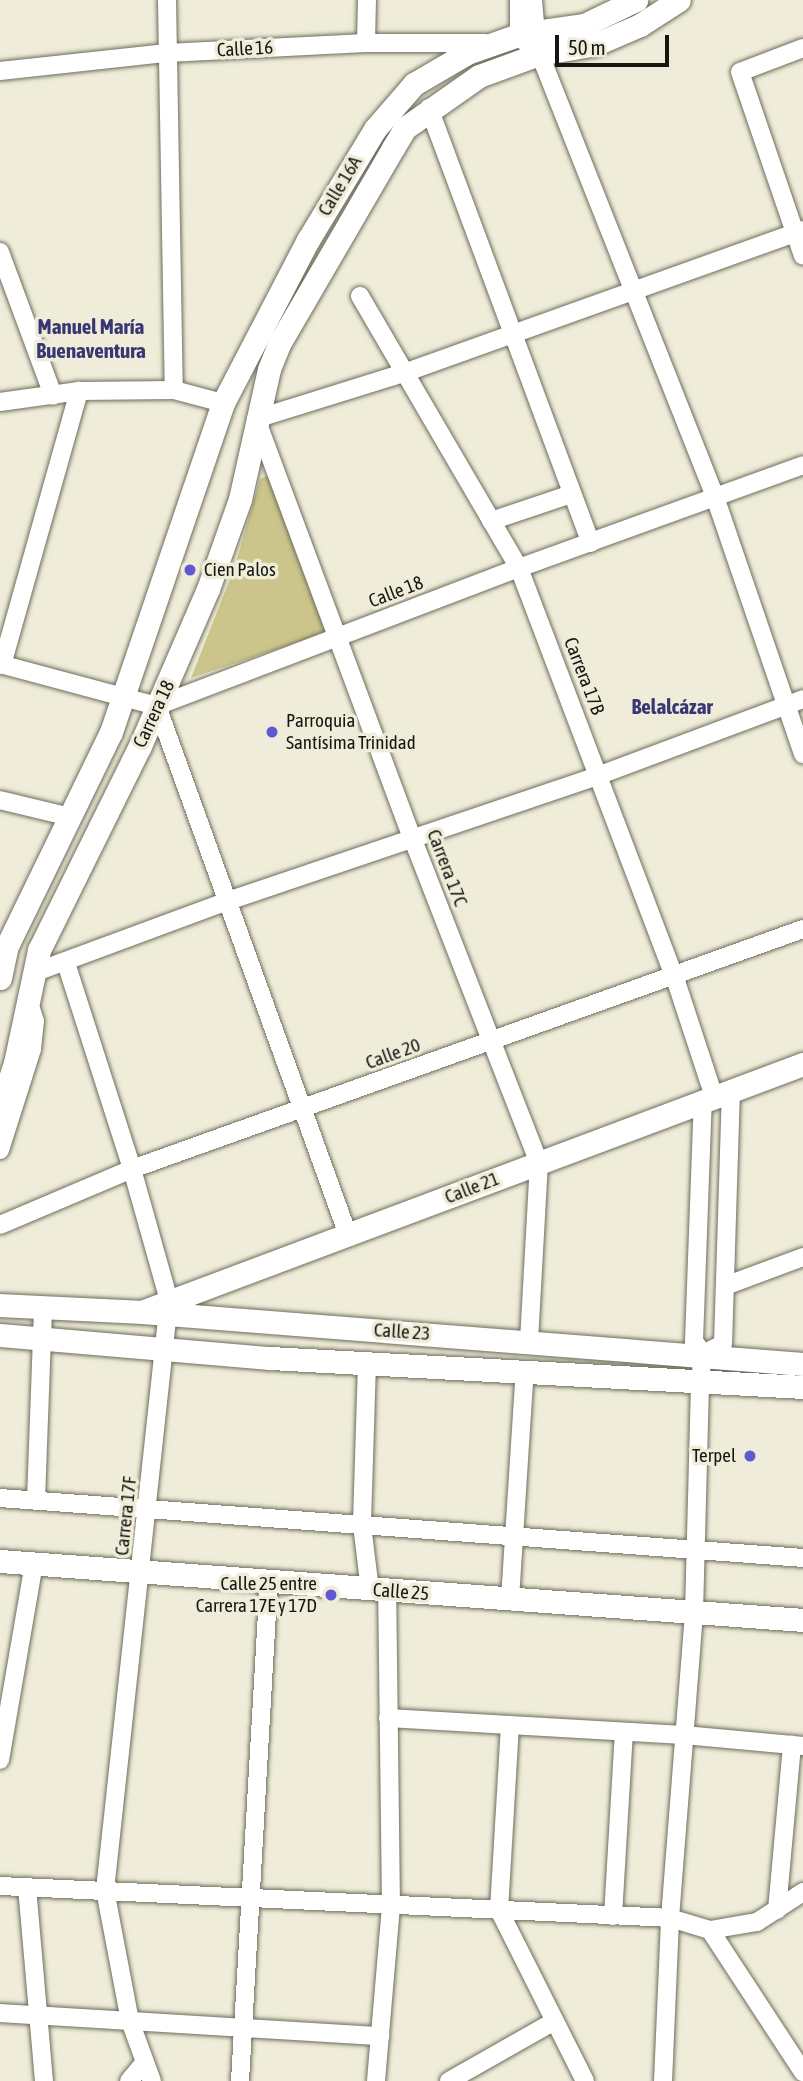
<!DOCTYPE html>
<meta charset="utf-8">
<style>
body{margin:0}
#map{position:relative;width:803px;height:2081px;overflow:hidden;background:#efedda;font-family:"Asap Condensed",sans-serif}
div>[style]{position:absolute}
.green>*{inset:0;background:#ccc58b}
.roads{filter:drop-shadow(0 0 2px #6e6c5b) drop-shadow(0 0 2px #6e6c5b)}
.minor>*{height:18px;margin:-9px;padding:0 9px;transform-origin:9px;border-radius:9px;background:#fff}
.major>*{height:23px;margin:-11.5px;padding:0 11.5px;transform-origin:11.5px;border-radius:11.5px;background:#fff}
.dots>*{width:19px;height:19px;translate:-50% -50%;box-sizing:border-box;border:4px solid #efedda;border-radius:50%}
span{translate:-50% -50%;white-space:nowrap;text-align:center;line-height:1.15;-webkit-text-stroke:7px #efedda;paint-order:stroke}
.street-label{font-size:19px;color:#171610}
.poi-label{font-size:19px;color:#171610}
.left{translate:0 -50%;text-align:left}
.right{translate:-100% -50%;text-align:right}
.neighbourhood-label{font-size:21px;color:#393773;font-weight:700}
.scale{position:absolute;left:555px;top:35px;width:114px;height:32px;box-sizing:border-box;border:4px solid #171610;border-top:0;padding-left:9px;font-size:21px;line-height:24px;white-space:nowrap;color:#171610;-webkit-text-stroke:5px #efedda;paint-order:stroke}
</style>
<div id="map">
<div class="green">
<i style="clip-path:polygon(271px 474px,331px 631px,191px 678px,234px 569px,260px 479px)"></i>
</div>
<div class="roads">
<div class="minor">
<i style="left:167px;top:0;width:390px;rotate:89deg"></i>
<i style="left:519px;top:0;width:25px;rotate:90deg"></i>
<i style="left:519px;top:25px;width:19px;rotate:69deg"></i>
<i style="left:533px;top:0;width:47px;rotate:85.1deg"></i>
<i style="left:537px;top:47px;width:484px;rotate:68.4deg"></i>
<i style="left:715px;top:497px;width:272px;rotate:71.1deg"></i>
<i style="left:366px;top:43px;width:43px;rotate:-88.7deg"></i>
<i style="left:803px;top:48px;width:67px;rotate:159.1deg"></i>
<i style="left:740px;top:72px;width:194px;rotate:71.1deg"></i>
<i style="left:0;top:71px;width:168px;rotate:-6.2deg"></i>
<i style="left:167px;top:53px;width:199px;rotate:-2.9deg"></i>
<i style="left:366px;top:43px;width:119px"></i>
<i style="left:429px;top:108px;width:464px;rotate:69.6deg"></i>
<i style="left:0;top:252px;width:153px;rotate:69.7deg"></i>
<i style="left:360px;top:296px;width:315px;rotate:59.7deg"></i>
<i style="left:519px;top:568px;width:436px;rotate:69.2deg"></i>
<i style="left:674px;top:975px;width:128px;rotate:71.8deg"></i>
<i style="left:0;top:402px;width:80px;rotate:-7.9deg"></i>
<i style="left:79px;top:391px;width:95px;rotate:-0.6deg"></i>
<i style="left:174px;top:390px;width:51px;rotate:14.9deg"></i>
<i style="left:491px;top:521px;width:84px;rotate:-18.6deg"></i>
<i style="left:0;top:664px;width:163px;rotate:15deg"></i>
<i style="left:157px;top:706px;width:387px;rotate:-20.9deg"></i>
<i style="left:519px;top:568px;width:302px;rotate:-19.9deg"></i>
<i style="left:2px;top:665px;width:285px;rotate:-74.3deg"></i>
<i style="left:157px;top:706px;width:562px;rotate:70.15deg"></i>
<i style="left:0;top:800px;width:73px;rotate:13.5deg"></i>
<i style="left:66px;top:963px;width:216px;rotate:72.2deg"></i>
<i style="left:132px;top:1169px;width:137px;rotate:74.3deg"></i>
<i style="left:169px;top:1301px;width:592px;rotate:96.2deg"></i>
<i style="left:105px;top:1890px;width:133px;rotate:79.2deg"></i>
<i style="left:130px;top:2021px;width:64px;rotate:69.9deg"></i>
<i style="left:33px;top:973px;width:205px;rotate:-20.3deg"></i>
<i style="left:225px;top:902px;width:396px;rotate:-18.7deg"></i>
<i style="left:600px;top:775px;width:217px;rotate:-20.5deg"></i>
<i style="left:0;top:1150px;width:106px;rotate:-72.4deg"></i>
<i style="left:32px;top:1049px;width:28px;rotate:-84deg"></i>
<i style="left:35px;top:1021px;width:19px;rotate:-108deg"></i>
<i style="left:0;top:1225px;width:143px;rotate:-23deg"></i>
<i style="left:132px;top:1169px;width:713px;rotate:-19.68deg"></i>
<i style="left:725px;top:1286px;width:83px;rotate:-20.4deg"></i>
<i style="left:529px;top:1341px;width:178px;rotate:-86.8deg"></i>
<i style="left:539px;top:1163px;width:349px;rotate:-111.3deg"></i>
<i style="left:412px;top:838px;width:447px;rotate:-110.4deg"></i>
<i style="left:256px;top:419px;width:155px;rotate:-17.3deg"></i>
<i style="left:404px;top:373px;width:424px;rotate:-19.7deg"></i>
<i style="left:703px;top:1354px;width:22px;rotate:-27deg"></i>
<i style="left:723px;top:1344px;width:253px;rotate:-88.2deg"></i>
<i style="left:367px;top:1363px;width:162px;rotate:91.8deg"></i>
<i style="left:362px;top:1525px;width:65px;rotate:83deg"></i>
<i style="left:0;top:1498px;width:805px;rotate:4.27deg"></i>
<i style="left:36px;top:1500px;width:192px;rotate:-87.9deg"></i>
<i style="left:510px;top:1599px;width:229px;rotate:-86.3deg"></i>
<i style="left:388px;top:1718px;width:296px;rotate:3.3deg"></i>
<i style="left:684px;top:1735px;width:120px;rotate:5.3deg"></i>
<i style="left:510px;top:1725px;width:185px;rotate:93.4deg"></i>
<i style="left:499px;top:1910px;width:191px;rotate:63.3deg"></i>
<i style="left:0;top:1760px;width:200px;rotate:-80.2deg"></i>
<i style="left:0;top:1886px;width:671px;rotate:2.73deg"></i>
<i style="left:670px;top:1918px;width:42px;rotate:16.7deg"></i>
<i style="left:710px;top:1930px;width:48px;rotate:-9.7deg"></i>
<i style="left:757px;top:1922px;width:55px;rotate:-33.1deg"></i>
<i style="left:27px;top:1887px;width:195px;rotate:85deg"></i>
<i style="left:777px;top:1910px;width:166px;rotate:-84.8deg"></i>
<i style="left:613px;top:1916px;width:184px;rotate:-86.6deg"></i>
<i style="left:710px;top:1930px;width:170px;rotate:56.8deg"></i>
<i style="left:0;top:2013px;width:381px;rotate:3.5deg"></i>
<i style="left:129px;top:2081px;width:23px;rotate:-50deg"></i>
<i style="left:240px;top:2081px;width:500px;rotate:-86.7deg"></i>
<i style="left:376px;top:2081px;width:176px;rotate:-85.1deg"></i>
<i style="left:391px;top:1906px;width:315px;rotate:-90.7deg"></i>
<i style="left:449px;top:2081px;width:120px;rotate:-29.6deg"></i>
<i style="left:663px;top:2081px;width:163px;rotate:-87.5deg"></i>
<i style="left:670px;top:1918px;width:306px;rotate:-85.5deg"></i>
<i style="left:694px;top:1613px;width:231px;rotate:-88.5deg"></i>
<i style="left:700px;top:1382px;width:28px;rotate:-84deg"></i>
<i style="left:703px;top:1354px;width:16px;rotate:-125deg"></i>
<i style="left:694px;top:1341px;width:240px;rotate:-87.9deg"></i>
</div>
<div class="major">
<i style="left:0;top:978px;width:33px;rotate:-78deg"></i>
<i style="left:7px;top:946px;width:238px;rotate:-64.1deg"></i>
<i style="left:111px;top:732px;width:348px;rotate:-71.2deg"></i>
<i style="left:223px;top:403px;width:184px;rotate:-62.5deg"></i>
<i style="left:308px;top:240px;width:130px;rotate:-58.9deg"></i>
<i style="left:375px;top:129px;width:60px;rotate:-49.1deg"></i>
<i style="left:414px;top:84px;width:61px;rotate:-30.3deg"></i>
<i style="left:467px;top:53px;width:57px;rotate:-19.4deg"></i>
<i style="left:521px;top:34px;width:64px;rotate:-8.1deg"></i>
<i style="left:584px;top:25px;width:58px;rotate:-25.7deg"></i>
<i style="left:0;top:1108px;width:47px;rotate:-71.6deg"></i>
<i style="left:15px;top:1063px;width:116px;rotate:-78deg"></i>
<i style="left:39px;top:950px;width:228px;rotate:-63.7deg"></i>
<i style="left:140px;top:746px;width:171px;rotate:-66.6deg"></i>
<i style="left:208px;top:589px;width:96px;rotate:-70.4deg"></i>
<i style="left:240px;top:499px;width:133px;rotate:-77.4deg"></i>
<i style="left:269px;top:369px;width:27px;rotate:-68deg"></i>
<i style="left:279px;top:344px;width:227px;rotate:-59.8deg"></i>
<i style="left:393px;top:148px;width:23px;rotate:-59deg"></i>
<i style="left:405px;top:128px;width:90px;rotate:-35.1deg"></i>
<i style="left:479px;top:76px;width:64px;rotate:-20.1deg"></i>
<i style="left:539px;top:54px;width:58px;rotate:-10deg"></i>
<i style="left:596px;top:44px;width:48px;rotate:-23.4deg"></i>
<i style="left:640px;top:25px;width:46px;rotate:-32.7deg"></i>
<i style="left:0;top:1305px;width:142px;rotate:2.8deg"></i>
<i style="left:142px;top:1312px;width:663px;rotate:4.5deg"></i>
<i style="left:144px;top:1311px;width:704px;rotate:-20.55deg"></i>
<i style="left:0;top:1335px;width:271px;rotate:4.9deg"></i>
<i style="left:270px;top:1358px;width:534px;rotate:3.11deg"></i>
<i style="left:0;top:1561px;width:805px;rotate:4.2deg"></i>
</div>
</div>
<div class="dots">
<i style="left:190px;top:570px;background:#6157d0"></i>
<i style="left:272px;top:732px;background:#6157d0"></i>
<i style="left:750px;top:1456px;background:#6157d0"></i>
<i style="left:331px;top:1595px;background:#6157d0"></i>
</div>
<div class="street-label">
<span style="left:245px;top:49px;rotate:-3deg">Calle 16</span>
<span style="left:340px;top:186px;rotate:-59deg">Calle 16A</span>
<span style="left:396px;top:592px;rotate:-21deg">Calle 18</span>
<span style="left:584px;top:676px;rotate:69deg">Carrera 17B</span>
<span style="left:154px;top:714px;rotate:-65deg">Carrera 18</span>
<span style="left:447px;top:868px;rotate:69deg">Carrera 17C</span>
<span style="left:393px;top:1054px;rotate:-20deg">Calle 20</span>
<span style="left:472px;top:1188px;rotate:-21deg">Calle 21</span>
<span style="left:402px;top:1332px;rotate:4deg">Calle 23</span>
<span style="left:126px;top:1516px;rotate:-84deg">Carrera 17F</span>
<span style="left:401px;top:1592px;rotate:4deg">Calle 25</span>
</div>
<div class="poi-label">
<span class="left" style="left:204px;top:570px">Cien Palos</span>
<span class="left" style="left:286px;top:732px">Parroquia<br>Santísima Trinidad</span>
<span class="right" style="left:736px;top:1456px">Terpel</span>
<span class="right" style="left:317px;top:1595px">Calle 25 entre<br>Carrera 17E y 17D</span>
</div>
<div class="neighbourhood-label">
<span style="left:91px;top:338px">Manuel María<br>Buenaventura</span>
<span style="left:672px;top:706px">Belalcázar</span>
</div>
<div class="scale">50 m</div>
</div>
